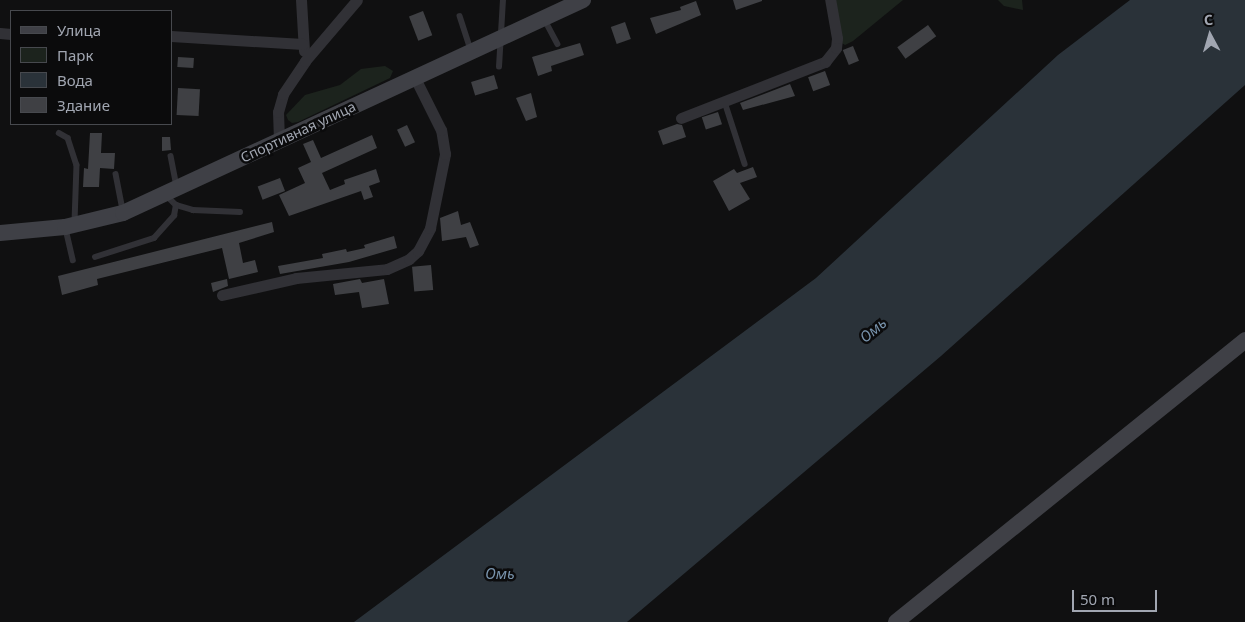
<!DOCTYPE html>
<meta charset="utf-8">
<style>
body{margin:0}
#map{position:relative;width:1245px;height:622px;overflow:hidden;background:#101011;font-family:"Noto Sans",sans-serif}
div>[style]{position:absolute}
.green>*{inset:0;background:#1c231d}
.water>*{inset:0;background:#2a3239}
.building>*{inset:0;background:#3f4044;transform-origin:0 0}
.lane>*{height:5.5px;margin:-2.75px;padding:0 2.75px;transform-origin:2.75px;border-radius:2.75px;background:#313136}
.street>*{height:11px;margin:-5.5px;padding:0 5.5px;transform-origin:5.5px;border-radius:5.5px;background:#313136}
.secondary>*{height:16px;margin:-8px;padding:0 8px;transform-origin:8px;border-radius:8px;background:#3f4046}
span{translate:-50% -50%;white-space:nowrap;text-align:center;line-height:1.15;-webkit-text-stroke:5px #0b0b0c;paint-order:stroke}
.street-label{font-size:14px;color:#a1a6b1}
.water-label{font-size:15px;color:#7893ac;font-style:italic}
.legend{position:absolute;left:10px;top:10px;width:162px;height:115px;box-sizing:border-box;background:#0b0b0c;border:1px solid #47494e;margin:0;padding:6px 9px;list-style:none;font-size:15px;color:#a1a6b1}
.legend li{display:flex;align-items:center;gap:10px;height:25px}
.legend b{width:25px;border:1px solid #47494e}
.north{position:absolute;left:1185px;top:10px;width:50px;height:50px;-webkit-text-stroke:4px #0b0b0c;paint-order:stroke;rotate:354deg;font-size:14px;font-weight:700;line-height:20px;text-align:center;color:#a1a6b1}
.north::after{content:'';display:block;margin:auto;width:18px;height:22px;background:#a1a6b1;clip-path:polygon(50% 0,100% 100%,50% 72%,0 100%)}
.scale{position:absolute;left:1072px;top:590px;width:85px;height:22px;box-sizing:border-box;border:2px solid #a1a6b1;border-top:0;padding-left:6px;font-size:15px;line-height:18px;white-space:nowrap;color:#a1a6b1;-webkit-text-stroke:4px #0b0b0c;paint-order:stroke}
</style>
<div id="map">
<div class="green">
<i style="clip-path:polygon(834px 0,903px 0,853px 41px,845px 45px,840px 42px)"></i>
<i style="clip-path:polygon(998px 0,1022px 0,1023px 10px,1004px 6px)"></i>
<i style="clip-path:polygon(385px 66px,393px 71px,390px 78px,298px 122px,292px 123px,288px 120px,286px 115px,305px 95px,340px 85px,361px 69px)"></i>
</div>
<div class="water">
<i style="clip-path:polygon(1130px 0,1245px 0,1245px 85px,941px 356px,627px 622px,354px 622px,816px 278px,1058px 55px)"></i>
</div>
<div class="building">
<i style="clip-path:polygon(733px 0,762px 0,762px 1px,736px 10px)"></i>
<i style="clip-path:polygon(696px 1px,701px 15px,656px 34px,650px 18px,681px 10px,680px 7px)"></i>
<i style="left:423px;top:11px;width:26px;height:15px;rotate:69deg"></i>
<i style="left:625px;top:22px;width:18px;height:15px;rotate:71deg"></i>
<i style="left:928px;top:25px;width:14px;height:38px;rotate:54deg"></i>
<i style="clip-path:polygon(580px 43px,584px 55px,551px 66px,552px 71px,538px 76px,532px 57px)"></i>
<i style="left:853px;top:46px;width:16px;height:11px;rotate:68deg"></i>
<i style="left:178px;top:57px;width:16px;height:10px;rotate:4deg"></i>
<i style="left:825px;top:71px;width:15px;height:18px;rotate:70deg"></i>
<i style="left:494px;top:75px;width:14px;height:24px;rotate:73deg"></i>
<i style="clip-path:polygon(790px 84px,795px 96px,743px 110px,740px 103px)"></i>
<i style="left:178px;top:88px;width:22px;height:27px;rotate:3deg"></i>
<i style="clip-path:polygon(531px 93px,537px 117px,526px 121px,516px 98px)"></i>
<i style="left:718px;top:112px;width:13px;height:17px;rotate:72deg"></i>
<i style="clip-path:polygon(677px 124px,682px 125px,686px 137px,663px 145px,658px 131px)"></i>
<i style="left:407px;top:125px;width:19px;height:11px;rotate:65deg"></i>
<i style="clip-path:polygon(90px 133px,102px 133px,101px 153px,115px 153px,114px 169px,100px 168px,99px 187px,83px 187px,84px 168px,88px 169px)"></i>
<i style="clip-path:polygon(372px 135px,377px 148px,322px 173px,330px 190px,345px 184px,344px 180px,376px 169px,380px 182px,369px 186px,373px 197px,364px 200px,361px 191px,289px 216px,279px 195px,305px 183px,298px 168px,311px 162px,303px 144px,313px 140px,321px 158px)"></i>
<i style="clip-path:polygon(162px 137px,170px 137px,171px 150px,162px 151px)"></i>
<i style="clip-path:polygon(753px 167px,757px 177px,740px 183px,750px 199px,729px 211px,713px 181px,734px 169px,737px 173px)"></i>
<i style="left:280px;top:178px;width:14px;height:24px;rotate:69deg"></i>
<i style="clip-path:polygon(458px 211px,461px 225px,470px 222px,479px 245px,470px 248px,466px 237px,442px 241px,440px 218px)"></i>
<i style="clip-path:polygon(272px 222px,274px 232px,239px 243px,243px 263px,255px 260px,258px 272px,229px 279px,222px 248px,97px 279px,98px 285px,62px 295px,58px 276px)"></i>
<i style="clip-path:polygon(394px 236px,397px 248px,349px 262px,280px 274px,278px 266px,323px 258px,322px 254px,346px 249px,347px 252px,365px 248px,364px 245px)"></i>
<i style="left:431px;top:265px;width:25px;height:19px;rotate:85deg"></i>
<i style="clip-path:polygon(227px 279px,228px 286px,213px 292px,211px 283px)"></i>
<i style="clip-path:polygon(360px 279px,362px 283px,384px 279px,389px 304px,362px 308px,359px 292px,335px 295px,333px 284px)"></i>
</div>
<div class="lane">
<i style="left:460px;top:16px;width:35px;rotate:72deg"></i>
<i style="left:545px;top:20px;width:27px;rotate:62deg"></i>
<i style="left:499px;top:67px;width:67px;rotate:-86.6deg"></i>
<i style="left:725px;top:102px;width:65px;rotate:72.1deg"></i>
<i style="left:59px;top:133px;width:10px;rotate:29deg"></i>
<i style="left:68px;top:138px;width:28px;rotate:72deg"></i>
<i style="left:77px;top:165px;width:58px;rotate:92deg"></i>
<i style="left:171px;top:156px;width:31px;rotate:79deg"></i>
<i style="left:116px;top:174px;width:38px;rotate:79deg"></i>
<i style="left:167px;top:196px;width:13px;rotate:45deg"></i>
<i style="left:176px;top:205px;width:18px;rotate:16deg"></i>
<i style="left:193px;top:210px;width:47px;rotate:2.4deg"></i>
<i style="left:66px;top:229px;width:32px;rotate:77deg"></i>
<i style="left:95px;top:257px;width:62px;rotate:-17.9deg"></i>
<i style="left:154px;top:238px;width:30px;rotate:-48deg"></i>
<i style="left:174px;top:216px;width:11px;rotate:-80deg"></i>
</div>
<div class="street">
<i style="left:301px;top:0;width:51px;rotate:86.6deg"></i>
<i style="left:0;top:33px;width:11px;rotate:5deg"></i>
<i style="left:171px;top:36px;width:132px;rotate:3.5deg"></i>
<i style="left:681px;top:118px;width:155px;rotate:-21.3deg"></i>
<i style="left:825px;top:62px;width:18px;rotate:-52deg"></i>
<i style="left:836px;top:48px;width:10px;rotate:-84deg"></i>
<i style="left:837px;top:38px;width:39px;rotate:-100deg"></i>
<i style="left:279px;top:140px;width:28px;rotate:-92deg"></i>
<i style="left:278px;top:112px;width:19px;rotate:-74deg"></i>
<i style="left:283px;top:94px;width:40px;rotate:-56deg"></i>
<i style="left:305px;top:61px;width:80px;rotate:-49.6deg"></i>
<i style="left:222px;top:295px;width:76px;rotate:-12.9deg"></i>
<i style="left:296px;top:278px;width:91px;rotate:-5.6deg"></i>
<i style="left:387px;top:269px;width:24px;rotate:-24deg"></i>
<i style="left:409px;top:259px;width:12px;rotate:-42deg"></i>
<i style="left:418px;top:251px;width:26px;rotate:-62deg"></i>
<i style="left:430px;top:228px;width:76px;rotate:-78.5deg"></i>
<i style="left:445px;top:154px;width:24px;rotate:-99deg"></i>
<i style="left:441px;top:130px;width:58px;rotate:-116.6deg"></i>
</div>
<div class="secondary">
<i style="left:0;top:233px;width:65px;rotate:-5.3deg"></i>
<i style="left:65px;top:227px;width:60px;rotate:-13.6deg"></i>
<i style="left:123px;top:213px;width:507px;rotate:-24.85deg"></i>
<i style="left:896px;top:622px;width:449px;rotate:-38.9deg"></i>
</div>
<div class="street-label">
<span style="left:298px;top:132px;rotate:-25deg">Спортивная улица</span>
</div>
<div class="water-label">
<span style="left:873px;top:330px;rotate:-40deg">Омь</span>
<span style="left:500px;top:574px">Омь</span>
</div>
<ul class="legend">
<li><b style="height:6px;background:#3f4046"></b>Улица</li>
<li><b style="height:14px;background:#1c231d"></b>Парк</li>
<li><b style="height:14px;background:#2a3239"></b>Вода</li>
<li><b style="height:14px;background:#3f4044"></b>Здание</li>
</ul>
<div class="north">С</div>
<div class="scale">50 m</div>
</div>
